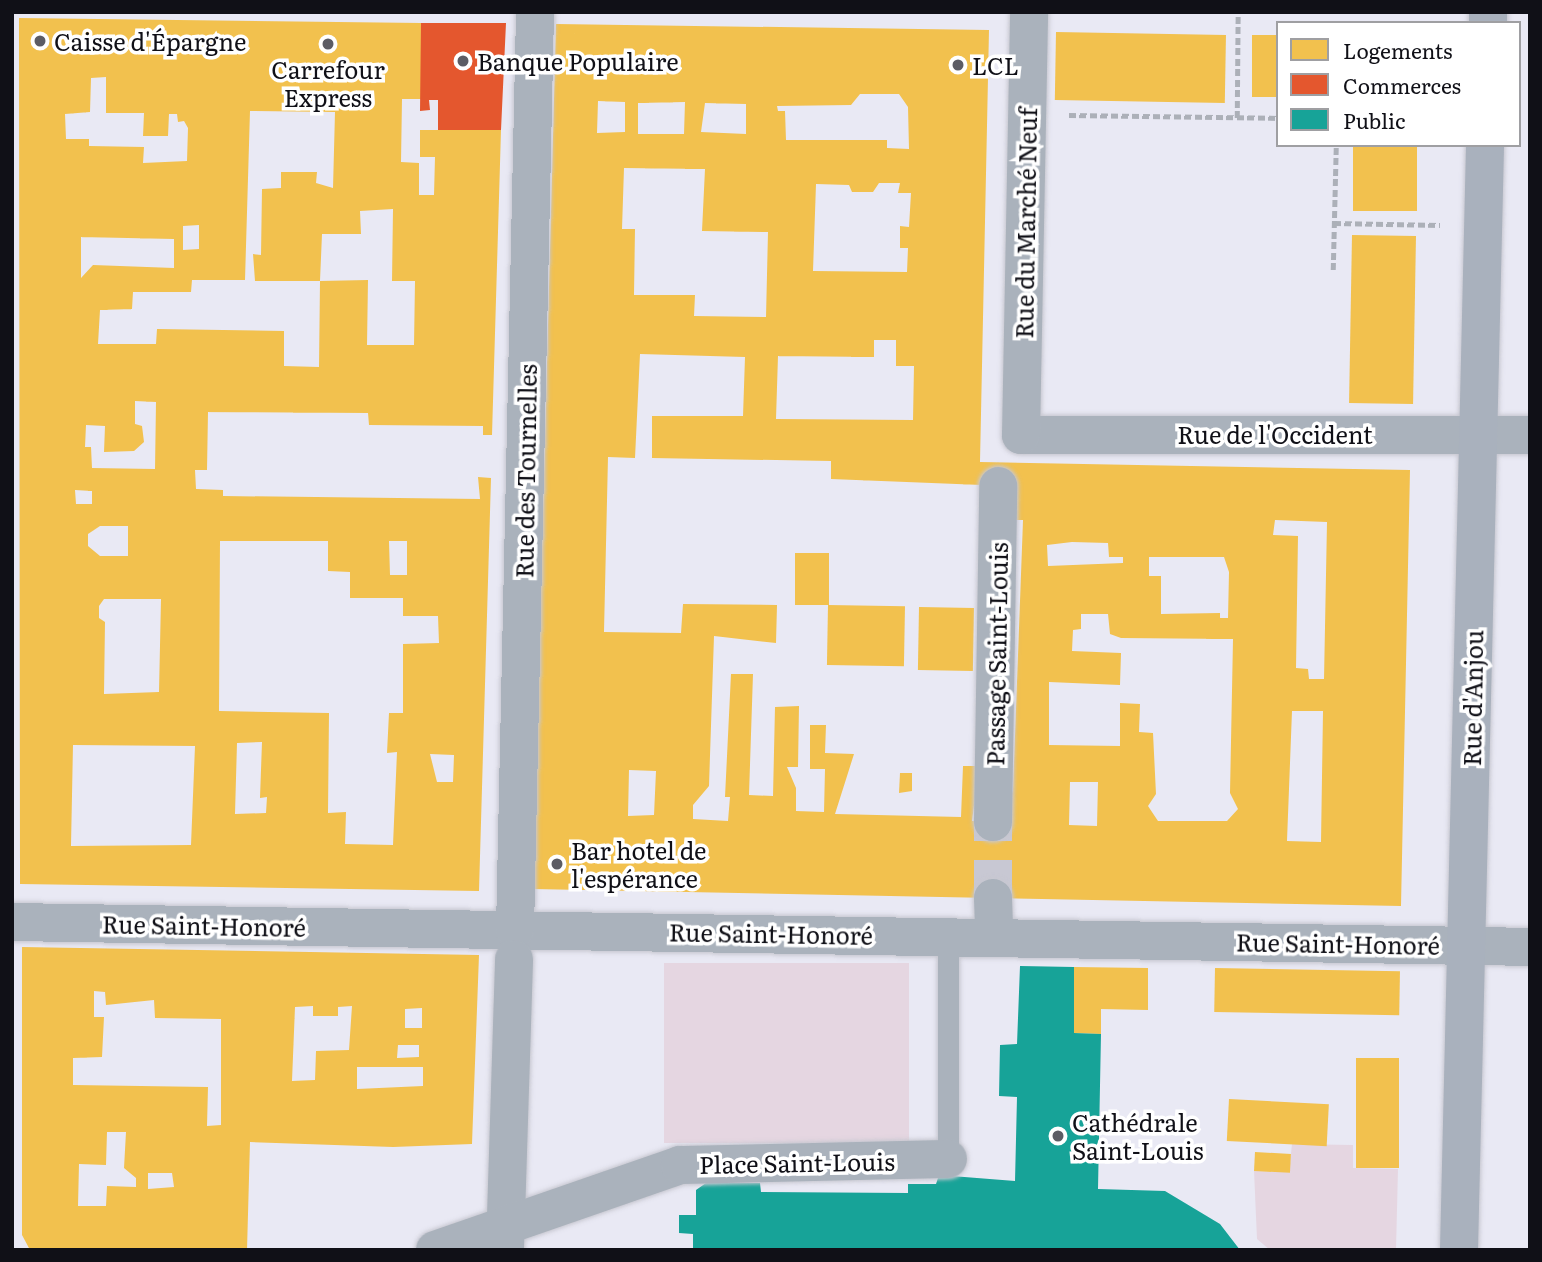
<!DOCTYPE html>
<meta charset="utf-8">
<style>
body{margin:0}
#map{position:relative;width:1542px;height:1262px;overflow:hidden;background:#e9e9f4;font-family:Literata,serif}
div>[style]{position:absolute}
.green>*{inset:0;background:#e5d6e1;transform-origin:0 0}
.homes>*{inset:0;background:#f2c14e;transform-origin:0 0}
.shops>*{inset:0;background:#e4572e}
.public>*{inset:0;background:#17a398}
.street-tunnel>*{height:38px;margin-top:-19px;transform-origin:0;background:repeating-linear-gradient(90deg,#c8c8d3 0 38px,transparent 0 57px)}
.path>*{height:4.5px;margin-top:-2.25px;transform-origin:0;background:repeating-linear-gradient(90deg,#acb0b8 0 7px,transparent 0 10.5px)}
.roads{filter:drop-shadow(0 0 2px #c7c7d0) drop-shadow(0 0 2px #c7c7d0)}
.lane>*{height:21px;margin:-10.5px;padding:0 10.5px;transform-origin:10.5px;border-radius:10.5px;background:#aab2bc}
.street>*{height:38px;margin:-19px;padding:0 19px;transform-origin:19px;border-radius:19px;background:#aab2bc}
.secondary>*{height:38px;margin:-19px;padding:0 19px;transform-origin:19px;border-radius:19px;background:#a9b1bd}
.dots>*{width:19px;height:19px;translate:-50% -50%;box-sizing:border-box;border:4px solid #fff;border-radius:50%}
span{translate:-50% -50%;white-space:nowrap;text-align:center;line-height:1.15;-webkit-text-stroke:7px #fff;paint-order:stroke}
.poi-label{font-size:24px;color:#101017}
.left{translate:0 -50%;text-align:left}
.street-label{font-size:24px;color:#101017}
.frame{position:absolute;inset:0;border:14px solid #101017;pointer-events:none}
.legend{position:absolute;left:1276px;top:21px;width:245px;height:126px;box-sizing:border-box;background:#fff;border:2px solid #9f9fa2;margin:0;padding:9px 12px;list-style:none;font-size:21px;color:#101017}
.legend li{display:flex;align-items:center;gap:14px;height:35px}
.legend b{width:35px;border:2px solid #9f9fa2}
</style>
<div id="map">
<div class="green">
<i style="left:664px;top:963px;width:245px;height:180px"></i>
<i style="clip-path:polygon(1292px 1144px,1353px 1145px,1353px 1168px,1398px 1169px,1396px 1250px,1270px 1250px,1257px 1239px,1254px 1171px,1289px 1172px)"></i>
</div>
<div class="homes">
<i style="clip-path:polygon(evenodd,19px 18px,421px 23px,421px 99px,402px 99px,401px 162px,419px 163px,419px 195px,434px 195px,435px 157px,420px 157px,420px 130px,501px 130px,492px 435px,483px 435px,483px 426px,369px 425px,368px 413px,208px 412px,207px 470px,195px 470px,196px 489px,223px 490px,223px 496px,480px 499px,478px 477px,491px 478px,479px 891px,20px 884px,19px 18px,106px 77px,106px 113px,144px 113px,143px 136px,168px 136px,169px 114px,177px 114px,178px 122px,184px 121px,188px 128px,187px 161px,143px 163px,144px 147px,89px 146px,89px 139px,66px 139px,65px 114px,90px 112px,91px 78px,106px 77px,19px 18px,250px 111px,335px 112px,333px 188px,316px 183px,317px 172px,281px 172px,281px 188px,262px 189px,261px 255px,253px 254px,255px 281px,320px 281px,322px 234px,361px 234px,360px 211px,393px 209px,392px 281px,415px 281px,414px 345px,367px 345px,368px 280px,320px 281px,319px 367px,284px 366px,284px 331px,157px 329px,156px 344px,98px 344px,100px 310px,132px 309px,133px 292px,191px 292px,192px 280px,245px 280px,250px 111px,19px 18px,199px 225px,199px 249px,183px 250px,183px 226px,199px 225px,19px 18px,81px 237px,174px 239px,174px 268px,93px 265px,81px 278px,81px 237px,19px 18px,135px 401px,156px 402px,155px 469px,92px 468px,91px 447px,85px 447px,86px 425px,105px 426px,104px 452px,134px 451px,144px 442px,142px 426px,135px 424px,135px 401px,19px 18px,75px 490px,92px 491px,92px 504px,76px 504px,75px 490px,19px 18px,100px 526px,128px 526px,128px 556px,100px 556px,88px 546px,88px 534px,100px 526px,19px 18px,220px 541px,328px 541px,328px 571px,350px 572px,350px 598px,403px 598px,403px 616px,438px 616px,439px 643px,403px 644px,403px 713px,389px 713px,387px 753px,397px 752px,393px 845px,345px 844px,346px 812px,328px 813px,329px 713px,219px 711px,220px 541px,19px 18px,389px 541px,407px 541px,407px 575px,390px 575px,389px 541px,19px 18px,104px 599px,161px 599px,159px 692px,104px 694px,105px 622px,99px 618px,99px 606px,104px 599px,19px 18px,262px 742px,260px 798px,267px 797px,266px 813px,235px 814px,237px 743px,262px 742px,19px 18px,73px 745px,195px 746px,191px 845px,71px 846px,73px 745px,19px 18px,430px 754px,454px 755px,453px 782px,437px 782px,430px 754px)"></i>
<i style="clip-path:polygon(evenodd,556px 24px,989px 30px,980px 462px,1410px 470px,1401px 906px,533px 889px,556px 24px,860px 94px,899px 94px,908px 107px,909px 149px,887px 148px,887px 140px,786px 140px,785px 111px,778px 111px,777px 106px,851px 105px,860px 94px,556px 24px,598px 101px,625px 102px,625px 132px,597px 133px,598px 101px,556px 24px,685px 102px,684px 134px,638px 134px,638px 103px,685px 102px,556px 24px,705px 103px,746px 104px,746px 134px,701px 132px,705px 103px,556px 24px,624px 168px,705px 169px,702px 231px,768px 232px,766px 317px,694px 316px,695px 295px,634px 295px,635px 229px,622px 229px,624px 168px,556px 24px,879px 183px,900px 183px,898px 193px,911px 193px,909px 227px,900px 226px,900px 248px,908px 248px,907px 272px,813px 271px,816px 184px,849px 185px,852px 192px,873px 192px,879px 183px,556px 24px,874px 340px,896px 340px,896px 366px,914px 366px,913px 420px,776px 419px,778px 356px,874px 357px,874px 340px,556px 24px,640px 354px,745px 357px,743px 416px,652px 416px,652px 458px,831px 461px,831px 479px,1007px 486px,1008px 520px,1023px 520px,1013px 790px,1003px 822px,972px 821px,979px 766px,963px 766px,961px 817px,835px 814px,854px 754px,825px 753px,826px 725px,810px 725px,810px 769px,825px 769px,824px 812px,796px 811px,796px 788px,787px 767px,798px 767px,799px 706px,775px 707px,773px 796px,749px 795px,753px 674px,731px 674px,725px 797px,730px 797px,728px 821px,693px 819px,693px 805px,709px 786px,714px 636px,776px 643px,777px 605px,683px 604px,681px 633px,604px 632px,608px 457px,635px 458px,640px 354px,556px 24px,1275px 520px,1327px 522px,1324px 679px,1309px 679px,1308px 669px,1296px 668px,1298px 536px,1273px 535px,1275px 520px,556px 24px,1072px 542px,1108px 543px,1109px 557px,1123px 557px,1123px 563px,1048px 566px,1047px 545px,1072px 542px,556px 24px,1149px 557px,1224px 557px,1229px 572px,1228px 618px,1220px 618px,1220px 613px,1161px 614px,1161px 576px,1149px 576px,1149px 557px,556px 24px,1081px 614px,1108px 614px,1110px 634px,1121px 638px,1233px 639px,1230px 793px,1238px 809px,1227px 821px,1158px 821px,1148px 806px,1156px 794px,1153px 733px,1139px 732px,1140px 704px,1120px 703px,1120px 746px,1049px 745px,1049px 682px,1120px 685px,1121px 653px,1072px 651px,1073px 630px,1081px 629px,1081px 614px,556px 24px,1292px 711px,1323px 711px,1321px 842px,1287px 841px,1292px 711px,556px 24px,629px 770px,656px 771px,654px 815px,628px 816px,629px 770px,556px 24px,1070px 782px,1098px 782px,1097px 826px,1069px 825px,1070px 782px)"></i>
<i style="left:1056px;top:32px;width:170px;height:68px;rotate:1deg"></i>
<i style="left:1252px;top:35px;width:26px;height:62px"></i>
<i style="left:1353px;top:145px;width:64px;height:66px"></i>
<i style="left:1352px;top:235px;width:64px;height:168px;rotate:1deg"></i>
<i style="left:795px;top:553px;width:34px;height:52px"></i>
<i style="left:828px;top:605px;width:77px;height:60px;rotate:1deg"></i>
<i style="left:919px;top:607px;width:55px;height:63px;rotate:1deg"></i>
<i style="clip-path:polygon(900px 773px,912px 773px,912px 791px,899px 793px)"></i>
<i style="clip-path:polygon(evenodd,22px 947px,479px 955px,472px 1144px,393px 1147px,250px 1142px,247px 1250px,30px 1250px,22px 1235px,22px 947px,94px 991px,105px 992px,106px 1005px,154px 1000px,155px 1018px,221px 1019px,221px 1125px,207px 1126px,208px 1087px,73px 1085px,73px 1058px,102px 1057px,104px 1017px,94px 1017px,94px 991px,22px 947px,313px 1006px,313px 1016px,338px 1016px,338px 1007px,352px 1006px,349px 1050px,316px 1051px,315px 1080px,292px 1081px,295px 1007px,313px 1006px,22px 947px,422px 1008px,422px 1028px,405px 1028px,405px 1009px,422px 1008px,22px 947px,398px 1045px,419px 1045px,419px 1057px,397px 1058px,398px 1045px,22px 947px,357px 1067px,423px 1067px,423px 1086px,357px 1089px,357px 1067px,22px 947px,107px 1132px,126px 1132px,124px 1168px,136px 1178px,136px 1187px,107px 1186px,106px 1206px,78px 1206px,79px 1164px,106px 1165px,107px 1132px,22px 947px,148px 1173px,172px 1173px,174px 1187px,148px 1189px,148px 1173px)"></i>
<i style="clip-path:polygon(1074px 967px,1148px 968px,1148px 1010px,1101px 1009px,1101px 1034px,1074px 1033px)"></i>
<i style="left:1215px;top:968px;width:185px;height:44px;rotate:1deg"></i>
<i style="left:1356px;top:1058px;width:43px;height:110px"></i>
<i style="left:1229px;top:1099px;width:100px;height:42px;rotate:3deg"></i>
<i style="left:1255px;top:1152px;width:36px;height:19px;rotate:3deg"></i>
</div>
<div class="shops">
<i style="clip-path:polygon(421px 23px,506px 23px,501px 130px,438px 130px,438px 100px,429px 100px,430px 110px,420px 111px)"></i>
</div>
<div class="public">
<i style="clip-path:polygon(1020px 966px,1074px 967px,1074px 1033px,1101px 1034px,1098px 1189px,1165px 1191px,1220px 1224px,1240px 1250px,693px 1250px,693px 1234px,679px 1233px,679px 1215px,696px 1215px,696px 1190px,706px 1183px,760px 1183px,761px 1192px,908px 1193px,908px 1184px,936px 1184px,939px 1175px,1015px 1181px,1017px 1097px,999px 1096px,1000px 1045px,1017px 1044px)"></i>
</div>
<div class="street-tunnel">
<i style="left:993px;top:898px;width:76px;rotate:-90deg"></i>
</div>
<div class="path">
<i style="left:1069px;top:115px;width:209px;rotate:0.8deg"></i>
<i style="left:1237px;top:118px;width:106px;rotate:-89.5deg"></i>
<i style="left:1334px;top:223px;width:106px;rotate:1.1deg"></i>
<i style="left:1333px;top:270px;width:125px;rotate:-88.6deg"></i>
</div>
<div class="roads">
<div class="lane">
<i style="left:948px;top:934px;width:225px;rotate:90deg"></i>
</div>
<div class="street">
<i style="left:1021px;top:435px;width:509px"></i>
<i style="left:1021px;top:435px;width:423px;rotate:-88.9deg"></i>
<i style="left:993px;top:822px;width:336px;rotate:-89.1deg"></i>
<i style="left:993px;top:898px;width:38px;rotate:88deg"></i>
<i style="left:12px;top:922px;width:1518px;rotate:0.94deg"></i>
<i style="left:515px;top:930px;width:918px;rotate:-88.75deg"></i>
<i style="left:505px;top:1248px;width:289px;rotate:-88.2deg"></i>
<i style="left:435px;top:1250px;width:259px;rotate:-19.1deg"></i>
<i style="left:680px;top:1165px;width:268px;rotate:-1.3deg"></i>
</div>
<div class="secondary">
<i style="left:1488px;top:23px;width:11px;rotate:-90deg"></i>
<i style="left:1459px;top:1250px;width:1105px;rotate:-88.65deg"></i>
</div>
</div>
<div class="dots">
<i style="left:40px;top:41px;background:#5c5c64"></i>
<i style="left:328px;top:44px;background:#5c5c64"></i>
<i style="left:463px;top:61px;background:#5c5c64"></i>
<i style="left:958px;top:65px;background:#5c5c64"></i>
<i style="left:557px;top:864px;background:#5c5c64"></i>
<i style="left:1058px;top:1136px;background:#5c5c64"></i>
</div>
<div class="poi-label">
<span class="left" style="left:54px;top:41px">Caisse d'Épargne</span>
<span class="left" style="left:477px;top:61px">Banque Populaire</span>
<span class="left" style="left:972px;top:65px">LCL</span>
<span style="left:328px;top:83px">Carrefour<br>Express</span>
<span class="left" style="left:571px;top:864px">Bar hotel de<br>l'espérance</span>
<span class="left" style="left:1072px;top:1136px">Cathédrale<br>Saint-Louis</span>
</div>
<div class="street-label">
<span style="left:1025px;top:223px;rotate:-89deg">Rue du Marché Neuf</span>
<span style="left:1275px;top:434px">Rue de l'Occident</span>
<span style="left:525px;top:471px;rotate:-89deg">Rue des Tournelles</span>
<span style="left:996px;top:654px;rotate:-89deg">Passage Saint-Louis</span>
<span style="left:1472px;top:698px;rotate:-89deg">Rue d'Anjou</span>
<span style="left:204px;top:925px;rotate:1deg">Rue Saint-Honoré</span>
<span style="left:771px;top:933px;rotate:1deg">Rue Saint-Honoré</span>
<span style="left:1338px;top:943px;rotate:1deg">Rue Saint-Honoré</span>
<span style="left:797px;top:1162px;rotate:-1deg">Place Saint-Louis</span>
</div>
<div class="frame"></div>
<ul class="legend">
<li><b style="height:19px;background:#f2c14e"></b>Logements</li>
<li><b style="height:19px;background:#e4572e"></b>Commerces</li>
<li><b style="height:19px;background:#17a398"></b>Public</li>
</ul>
</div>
